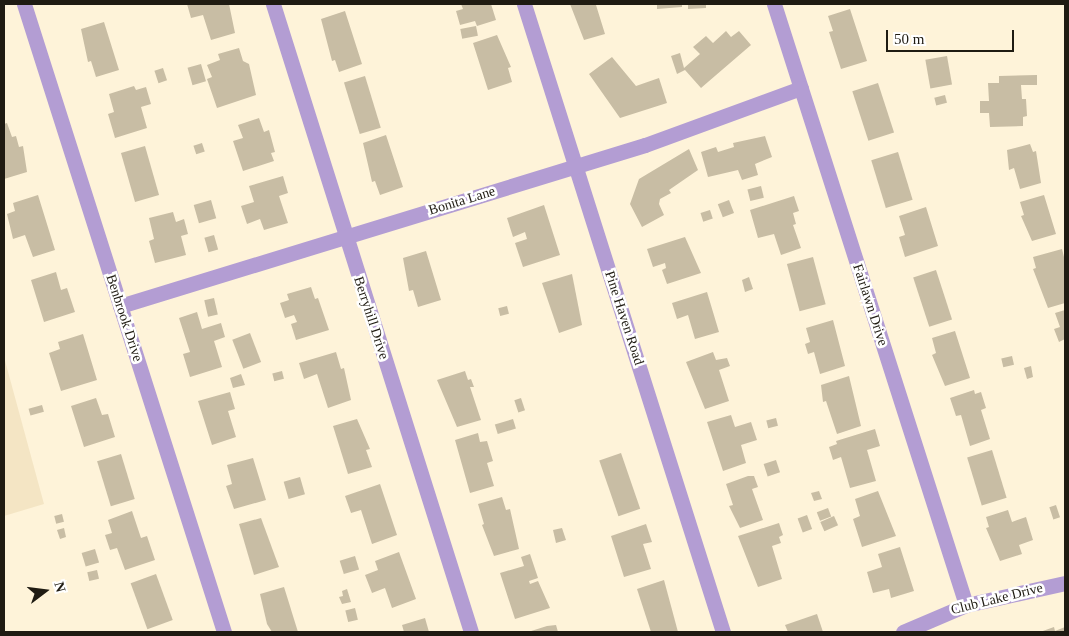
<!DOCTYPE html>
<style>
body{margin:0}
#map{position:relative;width:1069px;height:636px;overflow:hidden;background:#fef3d9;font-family:Georgia,serif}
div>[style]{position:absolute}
.built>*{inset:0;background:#f4e5c4}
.building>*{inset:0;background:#c8bda4;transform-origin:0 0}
.minor>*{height:15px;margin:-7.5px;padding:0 7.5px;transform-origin:7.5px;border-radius:7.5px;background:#b39dd3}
span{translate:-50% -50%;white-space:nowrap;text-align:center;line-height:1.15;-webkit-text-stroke:5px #fff;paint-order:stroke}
.street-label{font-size:14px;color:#1f1b12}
.frame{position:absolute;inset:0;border:5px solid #1f1b12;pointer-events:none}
.north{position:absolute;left:20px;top:566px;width:50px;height:50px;-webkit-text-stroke:4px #fff;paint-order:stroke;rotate:75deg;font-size:14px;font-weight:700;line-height:20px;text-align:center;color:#1f1b12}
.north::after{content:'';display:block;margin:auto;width:18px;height:22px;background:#1f1b12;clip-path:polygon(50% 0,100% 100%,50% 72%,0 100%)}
.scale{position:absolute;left:886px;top:30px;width:128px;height:22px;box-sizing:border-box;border:2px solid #1f1b12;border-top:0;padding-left:6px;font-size:15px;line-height:18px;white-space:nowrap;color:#1f1b12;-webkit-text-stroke:4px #fff;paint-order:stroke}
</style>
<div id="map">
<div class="built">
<i style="clip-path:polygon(4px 357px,44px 504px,4px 516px)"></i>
</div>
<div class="building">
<i style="clip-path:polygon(187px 4px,229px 4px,235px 33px,211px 40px,203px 15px,191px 18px)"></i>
<i style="clip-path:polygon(461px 4px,491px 4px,496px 20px,477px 26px,475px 21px,460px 25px,456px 11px,463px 9px)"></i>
<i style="clip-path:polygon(570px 4px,600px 4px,596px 5px,605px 34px,584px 40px)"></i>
<i style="clip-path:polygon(657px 4px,682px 4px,682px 7px,657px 9px)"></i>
<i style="clip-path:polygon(688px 4px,706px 4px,706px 8px,688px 9px)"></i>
<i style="clip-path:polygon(850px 9px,867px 61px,841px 69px,829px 32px,833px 31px,828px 16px)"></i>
<i style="clip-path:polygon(345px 11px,362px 64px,339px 72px,335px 60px,332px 61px,321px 19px)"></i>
<i style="clip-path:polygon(104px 22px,119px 70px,96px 77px,91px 61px,88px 62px,81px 29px)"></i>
<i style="left:476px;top:26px;width:10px;height:16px;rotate:79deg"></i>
<i style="clip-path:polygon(726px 31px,731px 37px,739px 31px,751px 45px,701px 88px,685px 70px,677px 74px,671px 56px,680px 53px,684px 68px,700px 54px,693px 47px,706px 36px,713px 43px)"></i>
<i style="clip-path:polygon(497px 35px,511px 67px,508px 68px,512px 82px,488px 90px,473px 43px)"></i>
<i style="clip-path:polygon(239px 48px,243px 61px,249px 64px,256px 95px,217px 108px,207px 79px,212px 77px,207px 65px,220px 60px,218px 54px)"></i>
<i style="left:947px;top:56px;width:29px;height:22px;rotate:80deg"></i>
<i style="clip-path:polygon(612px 57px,636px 86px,659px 78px,667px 103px,620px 118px,589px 74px)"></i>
<i style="left:201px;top:64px;width:18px;height:14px;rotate:74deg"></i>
<i style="left:163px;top:68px;width:13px;height:9px;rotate:72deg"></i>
<i style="clip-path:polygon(1037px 75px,1037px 85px,1021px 85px,1022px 99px,1026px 99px,1027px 116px,1023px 117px,1023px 126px,990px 127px,989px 113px,980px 113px,980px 101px,989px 101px,988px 83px,999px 83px,999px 76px)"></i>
<i style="left:365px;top:76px;width:54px;height:22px;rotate:73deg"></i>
<i style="left:878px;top:83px;width:52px;height:27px;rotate:72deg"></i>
<i style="clip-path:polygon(134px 86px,136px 90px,146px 87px,151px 104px,141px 107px,147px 128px,115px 138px,108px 114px,114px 112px,109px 94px)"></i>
<i style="left:945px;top:95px;width:8px;height:11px;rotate:76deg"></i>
<i style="clip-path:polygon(259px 118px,264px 132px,269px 130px,275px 152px,271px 153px,274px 161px,243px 171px,233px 141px,243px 138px,238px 125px)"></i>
<i style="clip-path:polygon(7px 123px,12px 137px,16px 136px,19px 147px,23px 146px,27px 172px,4px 179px,4px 124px)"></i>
<i style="clip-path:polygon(386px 135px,403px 187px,380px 195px,375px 181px,372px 182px,363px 143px)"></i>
<i style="clip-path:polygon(765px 136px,772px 157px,755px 164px,758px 175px,742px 180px,738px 170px,708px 177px,701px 152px,716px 147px,718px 152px,734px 147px,733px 143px)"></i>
<i style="left:202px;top:143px;width:9px;height:9px;rotate:72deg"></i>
<i style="clip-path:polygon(1030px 144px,1033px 152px,1036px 151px,1041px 183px,1020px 189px,1014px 168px,1009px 170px,1007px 150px)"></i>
<i style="left:145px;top:146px;width:51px;height:25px;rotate:74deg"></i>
<i style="clip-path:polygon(689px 149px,698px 170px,669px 190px,671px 193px,660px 199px,659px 204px,664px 215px,642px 227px,630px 204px,639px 179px)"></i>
<i style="left:898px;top:152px;width:50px;height:28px;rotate:73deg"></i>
<i style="clip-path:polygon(283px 176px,288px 193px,279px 196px,288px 223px,264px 230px,260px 219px,247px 224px,241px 206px,254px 202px,249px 186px)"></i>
<i style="left:761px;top:186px;width:12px;height:14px;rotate:76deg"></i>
<i style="clip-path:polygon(38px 195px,55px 250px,33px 257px,25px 235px,13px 239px,7px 214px,15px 211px,13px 203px)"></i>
<i style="clip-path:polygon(1044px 195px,1056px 234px,1032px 241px,1021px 216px,1024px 215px,1020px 202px)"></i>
<i style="clip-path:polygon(794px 196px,799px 211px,793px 213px,796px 224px,793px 225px,801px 248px,781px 255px,774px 234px,758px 238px,750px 210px)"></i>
<i style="left:211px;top:200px;width:19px;height:18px;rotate:74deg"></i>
<i style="left:729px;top:200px;width:14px;height:12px;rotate:69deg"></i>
<i style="clip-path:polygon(544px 205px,560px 255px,523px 267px,515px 243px,527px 239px,525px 232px,513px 237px,507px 218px)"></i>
<i style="clip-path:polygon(926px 207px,938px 246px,905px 257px,899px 237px,905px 235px,899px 216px)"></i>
<i style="left:710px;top:210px;width:9px;height:10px;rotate:72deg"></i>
<i style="clip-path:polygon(173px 212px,176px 222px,184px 219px,188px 234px,181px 236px,186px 255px,155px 263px,149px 241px,154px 239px,149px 218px)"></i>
<i style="left:214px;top:235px;width:15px;height:10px;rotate:74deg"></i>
<i style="clip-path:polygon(685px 237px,701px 273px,667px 284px,662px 270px,666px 268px,665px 263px,653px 267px,647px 249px)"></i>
<i style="clip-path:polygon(1062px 249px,1065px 261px,1065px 303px,1048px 308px,1033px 269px,1036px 268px,1033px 257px)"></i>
<i style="clip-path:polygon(426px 251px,441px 300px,418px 307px,413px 290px,409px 291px,403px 258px)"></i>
<i style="left:813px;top:257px;width:49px;height:27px;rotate:75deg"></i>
<i style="left:936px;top:270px;width:52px;height:24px;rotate:72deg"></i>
<i style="clip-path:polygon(56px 272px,61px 290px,67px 288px,75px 312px,44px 322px,31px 280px)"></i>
<i style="clip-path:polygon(572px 274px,582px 325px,559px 333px,542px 283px)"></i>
<i style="clip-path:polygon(749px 277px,753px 289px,745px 292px,742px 280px)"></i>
<i style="clip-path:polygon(311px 287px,315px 299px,318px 298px,329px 330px,296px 340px,291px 324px,297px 322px,294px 315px,285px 318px,280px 303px,289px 300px,287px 294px)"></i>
<i style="clip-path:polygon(707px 292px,719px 332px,695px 339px,688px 315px,677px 319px,672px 303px)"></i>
<i style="left:214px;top:298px;width:17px;height:10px;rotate:77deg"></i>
<i style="left:507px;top:306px;width:8px;height:9px;rotate:76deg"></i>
<i style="clip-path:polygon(1065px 310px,1065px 339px,1059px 342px,1054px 329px,1060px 327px,1055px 313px)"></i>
<i style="clip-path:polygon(197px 312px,202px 329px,221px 323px,225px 337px,214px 341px,222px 367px,190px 377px,183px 354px,190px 352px,179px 318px)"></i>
<i style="clip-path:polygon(833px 320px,845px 366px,820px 374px,814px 352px,808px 354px,805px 344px,810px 342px,806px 328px)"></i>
<i style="clip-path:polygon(955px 331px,970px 378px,945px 386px,932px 355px,936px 353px,932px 338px)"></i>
<i style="left:250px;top:333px;width:31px;height:19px;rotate:69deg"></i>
<i style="clip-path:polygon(83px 334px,97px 380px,61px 391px,49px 353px,60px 349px,58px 342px)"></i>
<i style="clip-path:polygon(336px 352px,341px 369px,344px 368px,351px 400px,328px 408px,317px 374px,304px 379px,299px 363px)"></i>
<i style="clip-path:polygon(713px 352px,716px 360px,727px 358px,730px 366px,719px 370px,729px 401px,705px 409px,686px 362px)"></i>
<i style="left:1012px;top:356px;width:9px;height:11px;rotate:77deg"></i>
<i style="clip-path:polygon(1031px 366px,1033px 377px,1027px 379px,1024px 368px)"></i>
<i style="left:282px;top:371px;width:8px;height:10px;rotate:76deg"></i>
<i style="clip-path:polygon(465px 371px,468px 380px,471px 379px,474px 387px,470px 387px,481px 420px,457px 427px,437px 380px)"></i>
<i style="clip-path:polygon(241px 374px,245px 385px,233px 388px,230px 378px)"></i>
<i style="clip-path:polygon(849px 376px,861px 426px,837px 434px,826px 401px,823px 402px,821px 385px)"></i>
<i style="clip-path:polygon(974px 390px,975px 394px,981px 392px,986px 408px,981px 410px,990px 439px,970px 446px,961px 415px,956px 416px,950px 398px)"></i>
<i style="clip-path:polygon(230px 392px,235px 409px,228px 411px,236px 437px,212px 445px,198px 401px)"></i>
<i style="clip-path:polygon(96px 398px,102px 415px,108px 414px,115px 437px,84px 447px,71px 406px)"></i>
<i style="left:521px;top:398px;width:13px;height:7px;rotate:72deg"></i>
<i style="left:42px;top:405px;width:7px;height:14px;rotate:74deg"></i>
<i style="clip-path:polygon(731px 415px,735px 427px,751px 422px,757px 440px,741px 445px,746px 463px,723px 471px,707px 422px)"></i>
<i style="left:776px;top:418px;width:8px;height:10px;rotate:76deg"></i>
<i style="clip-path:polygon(357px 419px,370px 449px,366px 450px,372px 467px,348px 474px,333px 426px)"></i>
<i style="left:513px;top:419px;width:10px;height:19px;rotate:73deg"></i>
<i style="clip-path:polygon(875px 429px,880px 446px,867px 450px,876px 481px,850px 488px,841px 457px,833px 460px,829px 447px,837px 444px,836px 441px)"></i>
<i style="clip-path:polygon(478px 433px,480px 442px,487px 441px,493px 461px,487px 463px,494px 486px,470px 493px,455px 440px)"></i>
<i style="left:992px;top:450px;width:50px;height:26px;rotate:73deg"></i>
<i style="left:621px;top:453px;width:59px;height:23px;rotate:71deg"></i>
<i style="left:121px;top:454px;width:47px;height:25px;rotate:73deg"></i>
<i style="clip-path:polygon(253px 458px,266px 500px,234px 509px,226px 486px,232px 484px,227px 465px)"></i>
<i style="left:776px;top:460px;width:13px;height:13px;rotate:72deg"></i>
<i style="clip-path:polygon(748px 476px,754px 476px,758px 487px,752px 489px,763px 520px,740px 528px,729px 506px,733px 505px,726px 484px)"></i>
<i style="left:300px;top:477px;width:18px;height:17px;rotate:74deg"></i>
<i style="clip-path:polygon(380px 484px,397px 535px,372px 544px,361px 510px,351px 513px,345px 496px)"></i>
<i style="clip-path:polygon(819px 491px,822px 499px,814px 501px,811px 493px)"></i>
<i style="clip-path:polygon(878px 491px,896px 536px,862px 547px,853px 519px,860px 516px,855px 499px)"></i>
<i style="clip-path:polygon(502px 497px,506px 510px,510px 509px,519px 549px,494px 556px,482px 525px,484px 524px,478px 504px)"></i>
<i style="left:1056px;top:505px;width:13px;height:7px;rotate:72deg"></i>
<i style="left:828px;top:508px;width:9px;height:12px;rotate:69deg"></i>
<i style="clip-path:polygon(1008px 510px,1012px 522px,1026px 517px,1033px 540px,1019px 545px,1022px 554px,1000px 561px,986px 528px,989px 527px,986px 517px)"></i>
<i style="clip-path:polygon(132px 511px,141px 538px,147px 536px,155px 560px,125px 570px,117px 548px,110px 550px,105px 535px,112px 533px,108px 520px)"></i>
<i style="left:62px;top:514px;width:8px;height:8px;rotate:76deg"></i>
<i style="left:807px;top:515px;width:15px;height:10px;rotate:70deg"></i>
<i style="left:834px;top:516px;width:10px;height:15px;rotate:66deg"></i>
<i style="clip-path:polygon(261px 518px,279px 567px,254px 575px,239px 524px)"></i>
<i style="clip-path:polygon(779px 523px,783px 535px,779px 537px,781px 543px,772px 546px,782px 579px,758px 587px,738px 536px)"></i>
<i style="clip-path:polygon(646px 524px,652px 542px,643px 544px,651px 569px,624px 577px,611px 536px)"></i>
<i style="clip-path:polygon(64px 528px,66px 537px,60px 539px,57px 530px)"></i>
<i style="clip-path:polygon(562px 528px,566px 540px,556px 543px,553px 530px)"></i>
<i style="clip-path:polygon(900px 547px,914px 591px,891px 598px,889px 589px,873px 593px,867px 572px,882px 567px,878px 554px)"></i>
<i style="left:95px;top:549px;width:14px;height:14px;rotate:73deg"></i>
<i style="clip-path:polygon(399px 552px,416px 599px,392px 608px,385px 588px,372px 593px,365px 575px,378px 570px,375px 561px)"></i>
<i style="clip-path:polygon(530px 554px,538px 578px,529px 581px,530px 584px,538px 581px,550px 608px,515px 619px,500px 573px,524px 566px,521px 557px)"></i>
<i style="left:355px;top:556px;width:14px;height:16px;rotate:73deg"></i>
<i style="left:97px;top:570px;width:9px;height:10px;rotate:77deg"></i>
<i style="left:156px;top:574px;width:49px;height:27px;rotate:70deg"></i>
<i style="clip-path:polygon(664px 580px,678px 632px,651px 632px,637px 589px)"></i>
<i style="clip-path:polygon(284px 587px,298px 632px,272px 632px,267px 624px,260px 594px)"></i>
<i style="clip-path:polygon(347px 589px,351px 602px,342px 604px,339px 597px,343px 596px,342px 591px)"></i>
<i style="left:355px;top:608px;width:12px;height:10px;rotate:76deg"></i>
<i style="clip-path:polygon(817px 614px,823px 632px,788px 632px,785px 625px)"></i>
<i style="clip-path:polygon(425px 618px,429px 632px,404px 632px,402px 625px)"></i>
<i style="clip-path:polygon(556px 625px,558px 632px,528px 632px,547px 626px)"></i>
<i style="clip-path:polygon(1054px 627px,1055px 631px,1065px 627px,1065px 632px,1040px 632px)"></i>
</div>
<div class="minor">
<i style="left:24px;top:4px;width:659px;rotate:72.33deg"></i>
<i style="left:273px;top:4px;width:658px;rotate:72.5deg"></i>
<i style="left:524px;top:4px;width:659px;rotate:72.42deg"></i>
<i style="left:774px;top:4px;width:631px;rotate:72.28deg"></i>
<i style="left:120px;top:306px;width:549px;rotate:-17.05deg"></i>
<i style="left:645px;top:145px;width:166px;rotate:-20.1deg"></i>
<i style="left:903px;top:632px;width:69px;rotate:-23.2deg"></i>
<i style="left:966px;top:605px;width:101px;rotate:-12.5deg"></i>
</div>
<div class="street-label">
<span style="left:462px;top:201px;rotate:-17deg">Bonita Lane</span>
<span style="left:870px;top:305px;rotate:72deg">Fairlawn Drive</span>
<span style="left:124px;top:318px;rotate:72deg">Benbrook Drive</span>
<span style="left:371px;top:318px;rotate:72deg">Berryhill Drive</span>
<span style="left:624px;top:318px;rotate:72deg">Pine Haven Road</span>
<span style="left:997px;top:599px;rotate:-14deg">Club Lake Drive</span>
</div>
<div class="frame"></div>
<div class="north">N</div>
<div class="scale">50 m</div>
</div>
